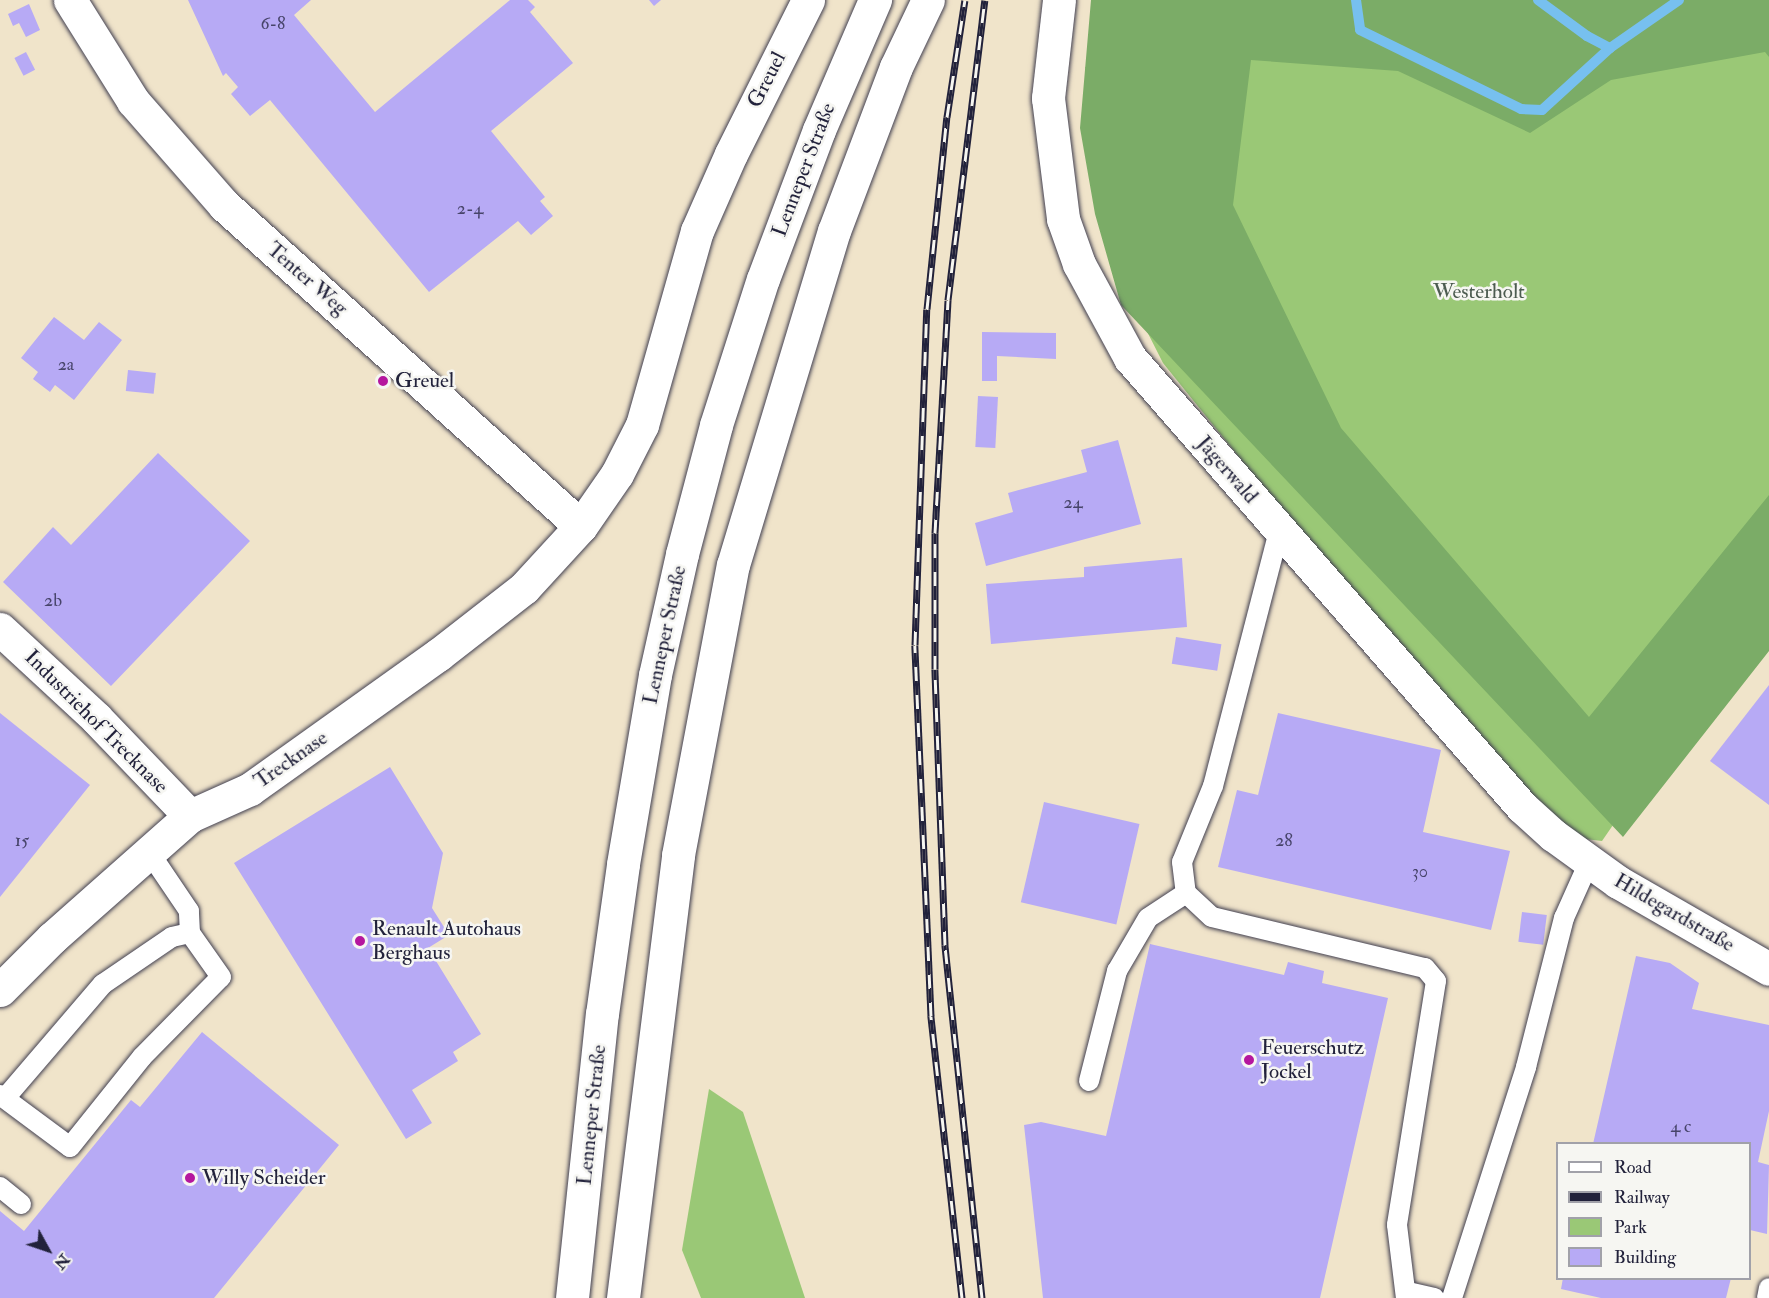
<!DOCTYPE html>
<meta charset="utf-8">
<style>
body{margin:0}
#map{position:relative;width:1769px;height:1298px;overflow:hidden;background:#f0e4ca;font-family:"IM FELL Double Pica",serif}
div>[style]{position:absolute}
.green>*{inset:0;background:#9ac876}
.forest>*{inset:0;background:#7bac67}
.stream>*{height:10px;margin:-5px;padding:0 5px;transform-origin:5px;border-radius:5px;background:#77c0ef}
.building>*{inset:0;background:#b7aaf5;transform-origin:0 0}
.roads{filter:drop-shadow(0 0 2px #413f50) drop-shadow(0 0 2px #413f50)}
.lane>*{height:20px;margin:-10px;padding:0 10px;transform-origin:10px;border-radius:10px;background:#fff}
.street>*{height:33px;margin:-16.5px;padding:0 16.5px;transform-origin:16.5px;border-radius:16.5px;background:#fff}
.primary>*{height:33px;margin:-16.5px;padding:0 16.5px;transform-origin:16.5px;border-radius:16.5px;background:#fff}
.rail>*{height:7px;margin-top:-3.5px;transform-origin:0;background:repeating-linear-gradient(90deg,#f6f6f2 0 14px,#22223b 0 28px);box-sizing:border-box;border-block:2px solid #22223b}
.dots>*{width:16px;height:16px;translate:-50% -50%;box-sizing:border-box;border:3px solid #f6f6f2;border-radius:50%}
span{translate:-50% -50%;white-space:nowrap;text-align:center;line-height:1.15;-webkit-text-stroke:5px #f6f6f2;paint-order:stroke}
.number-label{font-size:18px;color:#47446a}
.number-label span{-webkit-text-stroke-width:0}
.street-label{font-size:21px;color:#22223b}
.park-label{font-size:21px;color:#4c5c50}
.poi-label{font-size:21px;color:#22223b}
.left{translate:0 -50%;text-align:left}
.legend{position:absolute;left:1556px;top:1142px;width:195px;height:138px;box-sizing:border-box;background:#f6f6f2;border:2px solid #a1a1a9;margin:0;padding:8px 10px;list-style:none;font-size:18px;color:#22223b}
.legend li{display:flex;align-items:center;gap:12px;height:30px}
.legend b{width:30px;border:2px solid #a1a1a9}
.north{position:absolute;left:18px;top:1220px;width:60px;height:60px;-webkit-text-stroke:4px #f6f6f2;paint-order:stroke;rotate:130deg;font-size:16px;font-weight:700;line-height:24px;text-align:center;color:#22223b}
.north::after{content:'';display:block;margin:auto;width:21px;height:27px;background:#22223b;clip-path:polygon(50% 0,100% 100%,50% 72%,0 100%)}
</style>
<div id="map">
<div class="green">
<i style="clip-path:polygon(1769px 0,1769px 630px,1701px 697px,1602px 841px,1568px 837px,1293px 524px,1163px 363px,1125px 288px,1085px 67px)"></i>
<i style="clip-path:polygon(709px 1089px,743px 1112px,805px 1298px,701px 1298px,682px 1250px)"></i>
</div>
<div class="forest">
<i style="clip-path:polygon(1091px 0,1769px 0,1769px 57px,1765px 52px,1611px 80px,1530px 133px,1398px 71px,1251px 60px,1233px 205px,1341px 428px,1589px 717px,1769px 495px,1769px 651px,1623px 837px,1121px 305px,1095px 214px,1080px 128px)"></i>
</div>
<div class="stream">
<i style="left:1356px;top:0;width:30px;rotate:82deg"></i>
<i style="left:1360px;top:30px;width:179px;rotate:26.1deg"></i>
<i style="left:1521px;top:109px;width:21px;rotate:3deg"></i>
<i style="left:1542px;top:110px;width:92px;rotate:-42.4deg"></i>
<i style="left:1610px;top:48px;width:84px;rotate:-34.8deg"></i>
<i style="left:1538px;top:0;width:61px;rotate:36.3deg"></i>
<i style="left:1587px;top:36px;width:26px;rotate:28deg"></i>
</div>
<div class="building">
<i style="clip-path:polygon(188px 0,311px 0,294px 15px,375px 112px,510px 0,528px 0,535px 7px,530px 12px,573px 63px,491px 131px,545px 197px,540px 201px,553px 216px,531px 235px,518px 221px,429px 292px,270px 100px,250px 116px,231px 94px,238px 87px,226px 73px,223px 76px)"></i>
<i style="clip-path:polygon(649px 0,661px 0,654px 6px)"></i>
<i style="clip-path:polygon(29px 4px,40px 30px,26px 37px,19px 23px,13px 26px,8px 14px)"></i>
<i style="left:26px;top:52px;width:20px;height:13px;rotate:63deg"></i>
<i style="clip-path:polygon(54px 317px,84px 340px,99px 322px,122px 340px,74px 400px,55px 385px,50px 392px,33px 379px,38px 372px,21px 358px)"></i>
<i style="clip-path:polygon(982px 332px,1056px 333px,1056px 359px,997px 356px,997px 381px,982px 381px)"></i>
<i style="left:128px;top:370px;width:28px;height:21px;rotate:6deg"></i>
<i style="left:978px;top:396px;width:20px;height:51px;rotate:3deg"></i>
<i style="clip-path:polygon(1118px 440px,1141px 524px,986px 566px,975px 523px,1013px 512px,1008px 493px,1087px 472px,1081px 450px)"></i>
<i style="clip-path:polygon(158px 453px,250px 541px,111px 686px,3px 582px,53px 527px,71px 545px)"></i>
<i style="clip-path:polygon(1182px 558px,1187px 627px,991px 644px,986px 584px,1084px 577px,1084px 567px)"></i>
<i style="left:1176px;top:637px;width:46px;height:27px;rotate:9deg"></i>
<i style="clip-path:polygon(1769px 685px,1769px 805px,1710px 761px)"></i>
<i style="clip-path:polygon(0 713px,90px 785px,0 897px)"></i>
<i style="clip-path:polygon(1278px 713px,1441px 750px,1423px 832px,1510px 851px,1491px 930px,1218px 867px,1237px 790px,1258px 795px)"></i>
<i style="clip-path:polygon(390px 767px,443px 853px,432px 908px,449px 935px,428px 948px,481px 1034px,453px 1052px,458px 1061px,412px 1090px,432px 1123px,406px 1139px,234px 863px)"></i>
<i style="left:1044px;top:802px;width:98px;height:103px;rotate:13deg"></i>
<i style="left:1522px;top:912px;width:25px;height:30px;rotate:7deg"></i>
<i style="clip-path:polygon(1150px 944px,1284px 975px,1288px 962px,1324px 971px,1322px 983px,1388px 998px,1320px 1298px,1043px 1298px,1024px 1125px,1041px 1122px,1106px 1136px)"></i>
<i style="clip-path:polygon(1636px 956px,1670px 963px,1699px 983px,1692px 1009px,1769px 1025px,1769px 1111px,1758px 1162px,1769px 1165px,1767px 1234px,1750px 1230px,1750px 1144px,1593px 1144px)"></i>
<i style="clip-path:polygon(202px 1032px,339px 1145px,214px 1298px,0 1298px,0 1211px,24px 1231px,131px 1100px,140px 1107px)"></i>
<i style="clip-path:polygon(1563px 1278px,1731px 1278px,1726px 1298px,1601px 1298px,1561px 1289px)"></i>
</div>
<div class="roads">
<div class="lane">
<i style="left:1279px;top:531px;width:263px;rotate:104.5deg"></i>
<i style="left:1213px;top:786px;width:82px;rotate:112.2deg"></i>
<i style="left:1182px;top:862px;width:31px;rotate:83deg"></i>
<i style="left:1186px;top:893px;width:35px;rotate:43deg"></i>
<i style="left:1212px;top:917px;width:219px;rotate:13.5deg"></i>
<i style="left:1425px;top:968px;width:17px;rotate:50deg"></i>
<i style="left:1436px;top:981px;width:247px;rotate:99.1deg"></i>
<i style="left:1397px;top:1225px;width:74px;rotate:83deg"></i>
<i style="left:1089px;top:1081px;width:114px;rotate:-75.7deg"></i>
<i style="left:1117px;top:971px;width:61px;rotate:-59.7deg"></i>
<i style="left:1148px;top:918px;width:45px;rotate:-33.3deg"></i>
<i style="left:0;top:1095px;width:87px;rotate:36.6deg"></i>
<i style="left:70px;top:1147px;width:115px;rotate:-51.3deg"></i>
<i style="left:142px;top:1057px;width:112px;rotate:-45.4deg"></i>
<i style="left:221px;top:977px;width:54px;rotate:-125.2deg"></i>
<i style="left:190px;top:933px;width:22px;rotate:-93deg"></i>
<i style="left:189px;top:911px;width:71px;rotate:-124.1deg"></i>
<i style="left:6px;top:1097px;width:149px;rotate:-49.4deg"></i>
<i style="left:103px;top:984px;width:83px;rotate:-34.3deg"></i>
<i style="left:172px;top:937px;width:18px;rotate:-13deg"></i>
<i style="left:0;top:1187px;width:27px;rotate:39deg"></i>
<i style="left:1408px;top:1292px;width:27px;rotate:13deg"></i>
<i style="left:1452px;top:1298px;width:243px;rotate:-72.2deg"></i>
<i style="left:1526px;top:1067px;width:154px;rotate:-75.7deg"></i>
<i style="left:1564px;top:918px;width:61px;rotate:-65.9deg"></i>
<i style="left:1767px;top:1298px;width:10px;rotate:-79deg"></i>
</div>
<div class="street">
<i style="left:70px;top:0;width:119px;rotate:58deg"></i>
<i style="left:133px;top:101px;width:138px;rotate:48.8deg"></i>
<i style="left:224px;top:205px;width:480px;rotate:42deg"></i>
<i style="left:1059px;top:0;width:99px;rotate:96.4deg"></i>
<i style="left:1048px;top:98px;width:122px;rotate:82.9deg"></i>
<i style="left:1063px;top:219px;width:48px;rotate:70.4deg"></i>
<i style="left:1079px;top:264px;width:107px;rotate:61.5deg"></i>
<i style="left:1130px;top:358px;width:596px;rotate:48.88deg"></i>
<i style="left:1522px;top:807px;width:42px;rotate:42.1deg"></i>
<i style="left:1553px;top:835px;width:80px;rotate:35.9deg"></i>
<i style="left:1618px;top:882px;width:174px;rotate:29.9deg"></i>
<i style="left:0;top:629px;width:131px;rotate:42.8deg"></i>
<i style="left:96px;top:718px;width:136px;rotate:46.2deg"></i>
<i style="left:0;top:990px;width:74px;rotate:-45deg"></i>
<i style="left:52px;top:938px;width:184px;rotate:-41.5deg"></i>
<i style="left:190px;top:816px;width:66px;rotate:-24.2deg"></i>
<i style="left:250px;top:789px;width:231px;rotate:-35.5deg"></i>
<i style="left:438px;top:655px;width:109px;rotate:-37.9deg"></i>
<i style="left:524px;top:588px;width:84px;rotate:-47.4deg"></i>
<i style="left:581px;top:526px;width:63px;rotate:-55.3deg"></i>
<i style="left:617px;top:474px;width:55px;rotate:-63deg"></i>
<i style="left:642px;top:425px;width:202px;rotate:-74.2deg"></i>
<i style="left:697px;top:231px;width:84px;rotate:-66.2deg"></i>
<i style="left:731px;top:154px;width:172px;rotate:-63.4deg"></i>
</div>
<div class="primary">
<i style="left:572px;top:1298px;width:286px;rotate:-84deg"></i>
<i style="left:602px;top:1014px;width:151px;rotate:-82deg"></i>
<i style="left:623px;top:864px;width:192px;rotate:-80.4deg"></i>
<i style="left:655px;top:675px;width:124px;rotate:-77.4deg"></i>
<i style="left:682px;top:554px;width:133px;rotate:-75.2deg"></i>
<i style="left:716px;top:425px;width:153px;rotate:-72.2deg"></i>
<i style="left:763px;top:279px;width:159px;rotate:-69.4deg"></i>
<i style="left:819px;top:130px;width:142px;rotate:-66.7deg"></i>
<i style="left:623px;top:1298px;width:446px;rotate:-82.9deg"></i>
<i style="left:678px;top:855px;width:295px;rotate:-79.3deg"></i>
<i style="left:733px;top:565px;width:349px;rotate:-73.2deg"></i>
<i style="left:834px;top:231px;width:175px;rotate:-69.3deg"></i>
<i style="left:896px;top:67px;width:74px;rotate:-64.5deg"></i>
</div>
</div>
<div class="rail">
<i style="left:962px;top:1298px;width:284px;rotate:-96.3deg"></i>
<i style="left:931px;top:1016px;width:371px;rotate:-92.5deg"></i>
<i style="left:915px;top:645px;width:336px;rotate:-88deg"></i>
<i style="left:927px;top:309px;width:193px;rotate:-84.1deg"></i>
<i style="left:947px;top:117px;width:118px;rotate:-81.3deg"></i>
<i style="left:982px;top:1298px;width:355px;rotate:-96deg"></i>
<i style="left:945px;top:945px;width:276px;rotate:-92.1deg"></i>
<i style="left:935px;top:669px;width:136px;rotate:-90deg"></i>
<i style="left:935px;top:533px;width:233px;rotate:-86.8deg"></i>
<i style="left:948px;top:300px;width:302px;rotate:-83deg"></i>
</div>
<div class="dots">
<i style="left:383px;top:381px;background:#b5179e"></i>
<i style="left:360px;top:941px;background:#b5179e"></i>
<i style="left:1249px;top:1060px;background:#b5179e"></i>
<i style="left:190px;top:1178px;background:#b5179e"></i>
</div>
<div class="number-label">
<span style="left:273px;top:24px">6-8</span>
<span style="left:470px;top:209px">2-4</span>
<span style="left:66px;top:365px">2a</span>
<span style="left:1073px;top:503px">24</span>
<span style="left:53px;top:601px">2b</span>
<span style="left:22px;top:841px">15</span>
<span style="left:1284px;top:841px">28</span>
<span style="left:1420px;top:872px">30</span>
<span style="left:1681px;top:1127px">4 c</span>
</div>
<div class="street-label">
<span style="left:767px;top:80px;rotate:-63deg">Greuel</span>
<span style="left:804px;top:170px;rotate:-69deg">Lenneper Straße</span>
<span style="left:307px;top:279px;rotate:41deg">Tenter Weg</span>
<span style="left:1227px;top:470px;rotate:49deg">Jägerwald</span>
<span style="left:665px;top:635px;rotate:-78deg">Lenneper Straße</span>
<span style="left:96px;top:722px;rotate:45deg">Industriehof Trecknase</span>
<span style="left:291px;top:760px;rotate:-35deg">Trecknase</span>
<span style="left:1674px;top:913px;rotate:30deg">Hildegardstraße</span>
<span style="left:592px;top:1115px;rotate:-84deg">Lenneper Straße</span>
</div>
<div class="park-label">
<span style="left:1479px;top:292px">Westerholt</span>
</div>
<div class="poi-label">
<span class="left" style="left:395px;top:381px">Greuel</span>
<span class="left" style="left:372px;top:941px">Renault Autohaus<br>Berghaus</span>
<span class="left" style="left:1261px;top:1060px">Feuerschutz<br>Jockel</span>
<span class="left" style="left:202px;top:1178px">Willy Scheider</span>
</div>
<ul class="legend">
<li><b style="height:8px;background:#fff"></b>Road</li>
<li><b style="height:8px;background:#22223b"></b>Railway</li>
<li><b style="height:16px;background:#9ac876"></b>Park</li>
<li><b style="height:16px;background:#b7aaf5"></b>Building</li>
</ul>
<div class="north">N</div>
</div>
